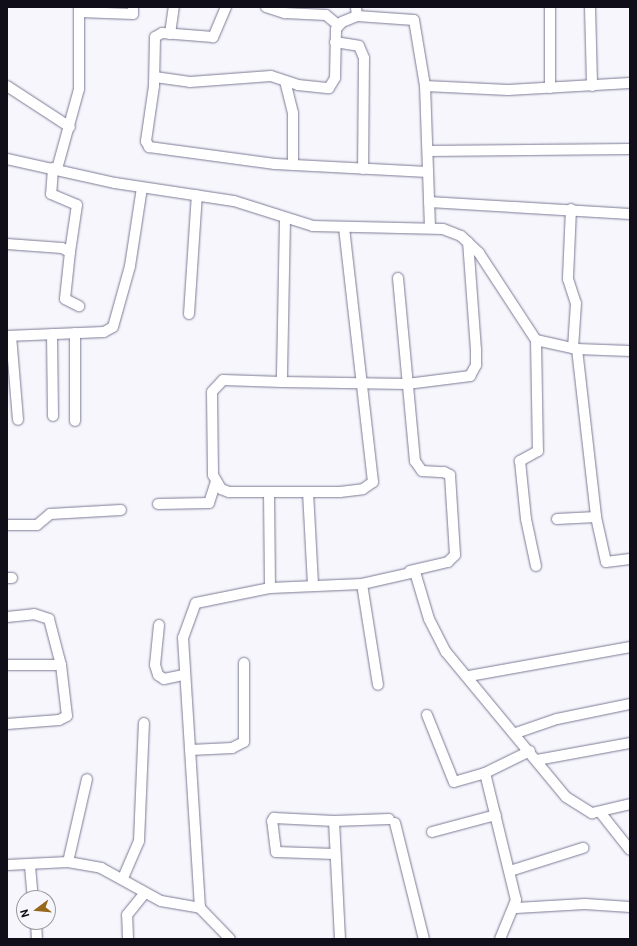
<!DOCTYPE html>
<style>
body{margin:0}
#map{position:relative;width:637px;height:946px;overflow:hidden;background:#f6f6fc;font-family:Roboto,sans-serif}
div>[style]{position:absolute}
.roads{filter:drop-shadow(0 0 1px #7c7a96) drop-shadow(0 0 1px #7c7a96)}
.minor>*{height:10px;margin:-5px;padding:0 5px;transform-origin:5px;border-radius:5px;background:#fff}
span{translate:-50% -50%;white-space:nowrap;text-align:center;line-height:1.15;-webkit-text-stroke:4px #f6f6fc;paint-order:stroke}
.frame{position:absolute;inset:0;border:8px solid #100f19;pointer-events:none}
.north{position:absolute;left:16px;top:890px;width:40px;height:40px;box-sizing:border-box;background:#f6f6fc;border:1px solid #9a9aa1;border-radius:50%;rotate:254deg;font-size:11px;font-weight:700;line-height:16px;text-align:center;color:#100f19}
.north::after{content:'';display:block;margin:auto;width:14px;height:18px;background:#986719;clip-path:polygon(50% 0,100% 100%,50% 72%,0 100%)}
</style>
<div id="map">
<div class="roads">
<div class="minor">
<i style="left:226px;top:7px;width:33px;rotate:113deg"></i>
<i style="left:213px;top:37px;width:51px;rotate:-175.5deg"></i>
<i style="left:162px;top:33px;width:8px;rotate:150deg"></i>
<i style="left:155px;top:37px;width:49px;rotate:91.2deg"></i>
<i style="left:154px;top:86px;width:56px;rotate:98.3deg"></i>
<i style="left:146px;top:141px;width:7px;rotate:63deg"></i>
<i style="left:149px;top:147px;width:127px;rotate:7.7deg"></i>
<i style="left:275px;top:164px;width:153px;rotate:3deg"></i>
<i style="left:266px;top:7px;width:20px;rotate:18deg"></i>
<i style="left:285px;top:13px;width:41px;rotate:2.8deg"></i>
<i style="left:326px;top:15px;width:16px;rotate:40deg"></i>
<i style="left:356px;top:7px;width:9px;rotate:84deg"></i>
<i style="left:357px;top:16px;width:57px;rotate:4deg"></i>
<i style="left:414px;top:20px;width:67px;rotate:80.5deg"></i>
<i style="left:550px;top:7px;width:81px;rotate:90deg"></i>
<i style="left:590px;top:7px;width:79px;rotate:88.5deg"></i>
<i style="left:79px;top:12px;width:54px;rotate:2.1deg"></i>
<i style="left:133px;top:14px;width:7px;rotate:-90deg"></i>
<i style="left:170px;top:34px;width:27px;rotate:-82deg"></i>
<i style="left:335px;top:42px;width:24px;rotate:9deg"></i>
<i style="left:359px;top:46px;width:13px;rotate:67deg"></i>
<i style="left:364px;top:58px;width:111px;rotate:90.5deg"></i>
<i style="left:155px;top:77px;width:35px;rotate:8deg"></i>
<i style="left:190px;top:82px;width:81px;rotate:-4.2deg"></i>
<i style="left:271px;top:76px;width:28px;rotate:18deg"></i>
<i style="left:298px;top:85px;width:31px;rotate:6deg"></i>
<i style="left:329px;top:88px;width:12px;rotate:-59deg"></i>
<i style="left:335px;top:78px;width:49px;rotate:-88.8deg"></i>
<i style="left:336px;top:29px;width:9px;rotate:-49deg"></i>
<i style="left:342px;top:22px;width:16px;rotate:-22deg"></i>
<i style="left:285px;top:81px;width:33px;rotate:76deg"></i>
<i style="left:293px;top:113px;width:52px;rotate:90deg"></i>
<i style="left:7px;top:86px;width:75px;rotate:33.1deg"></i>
<i style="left:428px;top:151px;width:202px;rotate:-0.6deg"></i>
<i style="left:7px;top:159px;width:111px;rotate:12.5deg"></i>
<i style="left:115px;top:183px;width:120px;rotate:8.6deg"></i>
<i style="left:234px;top:201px;width:83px;rotate:17.6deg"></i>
<i style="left:313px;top:226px;width:130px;rotate:1.3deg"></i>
<i style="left:443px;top:229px;width:19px;rotate:21deg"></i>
<i style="left:461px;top:236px;width:25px;rotate:43deg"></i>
<i style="left:479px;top:253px;width:104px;rotate:56.8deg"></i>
<i style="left:536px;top:340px;width:42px;rotate:12.4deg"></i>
<i style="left:577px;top:349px;width:53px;rotate:2.2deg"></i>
<i style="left:53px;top:168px;width:26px;rotate:94deg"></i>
<i style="left:51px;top:194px;width:28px;rotate:23deg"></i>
<i style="left:77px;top:205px;width:48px;rotate:98.5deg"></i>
<i style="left:57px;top:169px;width:83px;rotate:-74.6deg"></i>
<i style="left:79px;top:89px;width:82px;rotate:-90deg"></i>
<i style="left:429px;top:202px;width:201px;rotate:3.4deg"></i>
<i style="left:571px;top:209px;width:70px;rotate:92.5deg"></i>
<i style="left:568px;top:279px;width:25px;rotate:72deg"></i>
<i style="left:576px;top:303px;width:45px;rotate:93.8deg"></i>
<i style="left:285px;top:219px;width:163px;rotate:91.1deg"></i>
<i style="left:282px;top:382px;width:59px;rotate:-178.1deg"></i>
<i style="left:223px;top:380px;width:16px;rotate:133deg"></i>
<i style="left:212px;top:392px;width:83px;rotate:89.3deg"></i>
<i style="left:213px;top:475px;width:16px;rotate:60deg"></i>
<i style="left:221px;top:489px;width:9px;rotate:21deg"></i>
<i style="left:229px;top:492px;width:111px"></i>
<i style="left:340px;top:492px;width:23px;rotate:-7deg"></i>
<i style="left:363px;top:489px;width:12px;rotate:-35deg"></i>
<i style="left:373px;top:482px;width:256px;rotate:-96.5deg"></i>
<i style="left:430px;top:228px;width:142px;rotate:-92deg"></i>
<i style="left:425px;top:86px;width:83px;rotate:2.8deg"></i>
<i style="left:508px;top:90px;width:122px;rotate:-3.3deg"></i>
<i style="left:7px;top:244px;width:55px;rotate:4.2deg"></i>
<i style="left:62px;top:248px;width:9px;rotate:27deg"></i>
<i style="left:70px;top:252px;width:47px;rotate:96.1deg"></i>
<i style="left:65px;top:299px;width:16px;rotate:27deg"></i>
<i style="left:398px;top:278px;width:184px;rotate:84.7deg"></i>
<i style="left:415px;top:461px;width:12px;rotate:55deg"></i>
<i style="left:422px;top:471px;width:22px;rotate:3deg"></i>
<i style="left:444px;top:472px;width:7px;rotate:27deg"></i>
<i style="left:450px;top:475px;width:80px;rotate:86.4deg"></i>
<i style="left:455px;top:555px;width:10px;rotate:135deg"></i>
<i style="left:448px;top:562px;width:39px;rotate:167deg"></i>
<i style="left:189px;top:314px;width:119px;rotate:-86.2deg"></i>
<i style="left:52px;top:334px;width:82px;rotate:89.3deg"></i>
<i style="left:7px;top:336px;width:97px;rotate:-2.4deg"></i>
<i style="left:104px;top:332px;width:10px;rotate:-29deg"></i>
<i style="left:113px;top:327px;width:63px;rotate:-74.4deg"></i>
<i style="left:130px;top:266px;width:79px;rotate:-81.3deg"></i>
<i style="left:11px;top:336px;width:84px;rotate:85.2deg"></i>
<i style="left:536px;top:340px;width:111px;rotate:89deg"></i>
<i style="left:538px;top:451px;width:21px;rotate:151deg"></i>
<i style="left:520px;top:461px;width:58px;rotate:84.1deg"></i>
<i style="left:526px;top:519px;width:48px;rotate:78deg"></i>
<i style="left:577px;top:349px;width:169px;rotate:83.5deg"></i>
<i style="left:282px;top:382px;width:125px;rotate:0.9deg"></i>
<i style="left:407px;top:384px;width:64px;rotate:-7.2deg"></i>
<i style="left:470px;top:376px;width:13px;rotate:-61deg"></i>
<i style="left:476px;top:365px;width:15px;rotate:-90deg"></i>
<i style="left:476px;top:350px;width:108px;rotate:-94.2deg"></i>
<i style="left:75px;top:421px;width:88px;rotate:-90deg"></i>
<i style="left:269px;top:492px;width:96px;rotate:89.4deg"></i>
<i style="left:270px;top:588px;width:92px;rotate:-2.5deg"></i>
<i style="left:362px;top:584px;width:54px;rotate:-12.8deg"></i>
<i style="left:415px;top:572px;width:49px;rotate:73.4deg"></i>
<i style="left:429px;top:619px;width:37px;rotate:63deg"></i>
<i style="left:446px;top:652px;width:188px;rotate:50.4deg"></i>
<i style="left:566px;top:797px;width:31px;rotate:32deg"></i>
<i style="left:592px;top:813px;width:39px;rotate:-13deg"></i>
<i style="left:308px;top:492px;width:92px;rotate:86.9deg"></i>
<i style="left:158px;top:504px;width:51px;rotate:-1.1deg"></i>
<i style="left:209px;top:503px;width:23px;rotate:-72deg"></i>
<i style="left:557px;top:519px;width:39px;rotate:-3deg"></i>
<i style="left:596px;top:517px;width:46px;rotate:77.5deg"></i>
<i style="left:606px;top:562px;width:24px;rotate:-7deg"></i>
<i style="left:7px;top:525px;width:30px"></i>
<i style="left:37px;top:525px;width:17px;rotate:-40deg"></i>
<i style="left:50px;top:514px;width:71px;rotate:-3.2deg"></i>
<i style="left:7px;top:578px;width:5px"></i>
<i style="left:362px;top:584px;width:102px;rotate:81deg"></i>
<i style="left:7px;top:617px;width:27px;rotate:-6deg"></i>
<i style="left:34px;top:614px;width:16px;rotate:18deg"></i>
<i style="left:49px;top:619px;width:48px;rotate:75.4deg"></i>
<i style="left:61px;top:665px;width:51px;rotate:83.3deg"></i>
<i style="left:67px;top:716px;width:9px;rotate:153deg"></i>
<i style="left:59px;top:720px;width:52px;rotate:175.6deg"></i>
<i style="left:159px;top:625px;width:40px;rotate:95.7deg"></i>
<i style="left:155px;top:665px;width:10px;rotate:73deg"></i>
<i style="left:158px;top:675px;width:7px;rotate:34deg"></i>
<i style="left:164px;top:679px;width:19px;rotate:-12deg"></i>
<i style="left:7px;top:665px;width:54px"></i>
<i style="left:469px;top:676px;width:164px;rotate:-10.2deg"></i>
<i style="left:427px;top:715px;width:72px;rotate:68.1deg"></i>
<i style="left:454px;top:782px;width:32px;rotate:-16deg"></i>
<i style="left:485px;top:773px;width:50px;rotate:-26.1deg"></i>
<i style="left:516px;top:733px;width:43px;rotate:-18.9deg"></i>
<i style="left:557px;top:719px;width:75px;rotate:-11.6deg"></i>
<i style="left:190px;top:750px;width:42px;rotate:-2.7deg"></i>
<i style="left:232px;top:748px;width:13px;rotate:-27deg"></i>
<i style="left:244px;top:742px;width:79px;rotate:-90deg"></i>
<i style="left:537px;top:760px;width:95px;rotate:-10.4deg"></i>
<i style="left:485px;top:773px;width:131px;rotate:76.3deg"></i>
<i style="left:516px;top:900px;width:42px;rotate:112.3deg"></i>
<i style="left:600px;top:812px;width:48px;rotate:51.7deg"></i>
<i style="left:334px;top:821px;width:55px;rotate:-2.1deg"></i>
<i style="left:395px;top:823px;width:120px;rotate:76deg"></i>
<i style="left:432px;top:832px;width:66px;rotate:-14.9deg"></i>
<i style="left:335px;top:854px;width:59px;rotate:-178.1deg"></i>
<i style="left:276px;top:852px;width:31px;rotate:-97deg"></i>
<i style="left:272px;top:821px;width:4px;rotate:-56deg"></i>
<i style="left:274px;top:818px;width:60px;rotate:2.9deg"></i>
<i style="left:334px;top:821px;width:118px;rotate:87.1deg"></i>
<i style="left:68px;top:862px;width:85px;rotate:-77.1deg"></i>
<i style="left:7px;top:865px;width:61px;rotate:-2.8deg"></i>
<i style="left:68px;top:862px;width:34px;rotate:10deg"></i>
<i style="left:101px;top:868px;width:68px;rotate:28.8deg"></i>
<i style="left:161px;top:901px;width:40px;rotate:10deg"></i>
<i style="left:200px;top:908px;width:43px;rotate:45.9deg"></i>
<i style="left:30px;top:866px;width:32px;rotate:85deg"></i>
<i style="left:510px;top:871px;width:77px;rotate:-17.5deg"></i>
<i style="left:123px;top:878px;width:40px;rotate:-66.6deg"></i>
<i style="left:139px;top:841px;width:118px;rotate:-87.6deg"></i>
<i style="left:200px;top:908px;width:271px;rotate:-93.6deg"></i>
<i style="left:183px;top:638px;width:37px;rotate:-70deg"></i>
<i style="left:196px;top:603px;width:76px;rotate:-11.5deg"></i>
<i style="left:516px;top:908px;width:69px;rotate:-3.3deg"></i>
<i style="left:585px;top:904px;width:45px;rotate:3.8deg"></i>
<i style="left:36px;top:922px;width:17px;rotate:87deg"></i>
<i style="left:128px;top:939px;width:24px;rotate:-92deg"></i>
<i style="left:127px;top:915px;width:28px;rotate:-51deg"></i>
</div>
</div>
<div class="frame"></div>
<div class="north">N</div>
</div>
